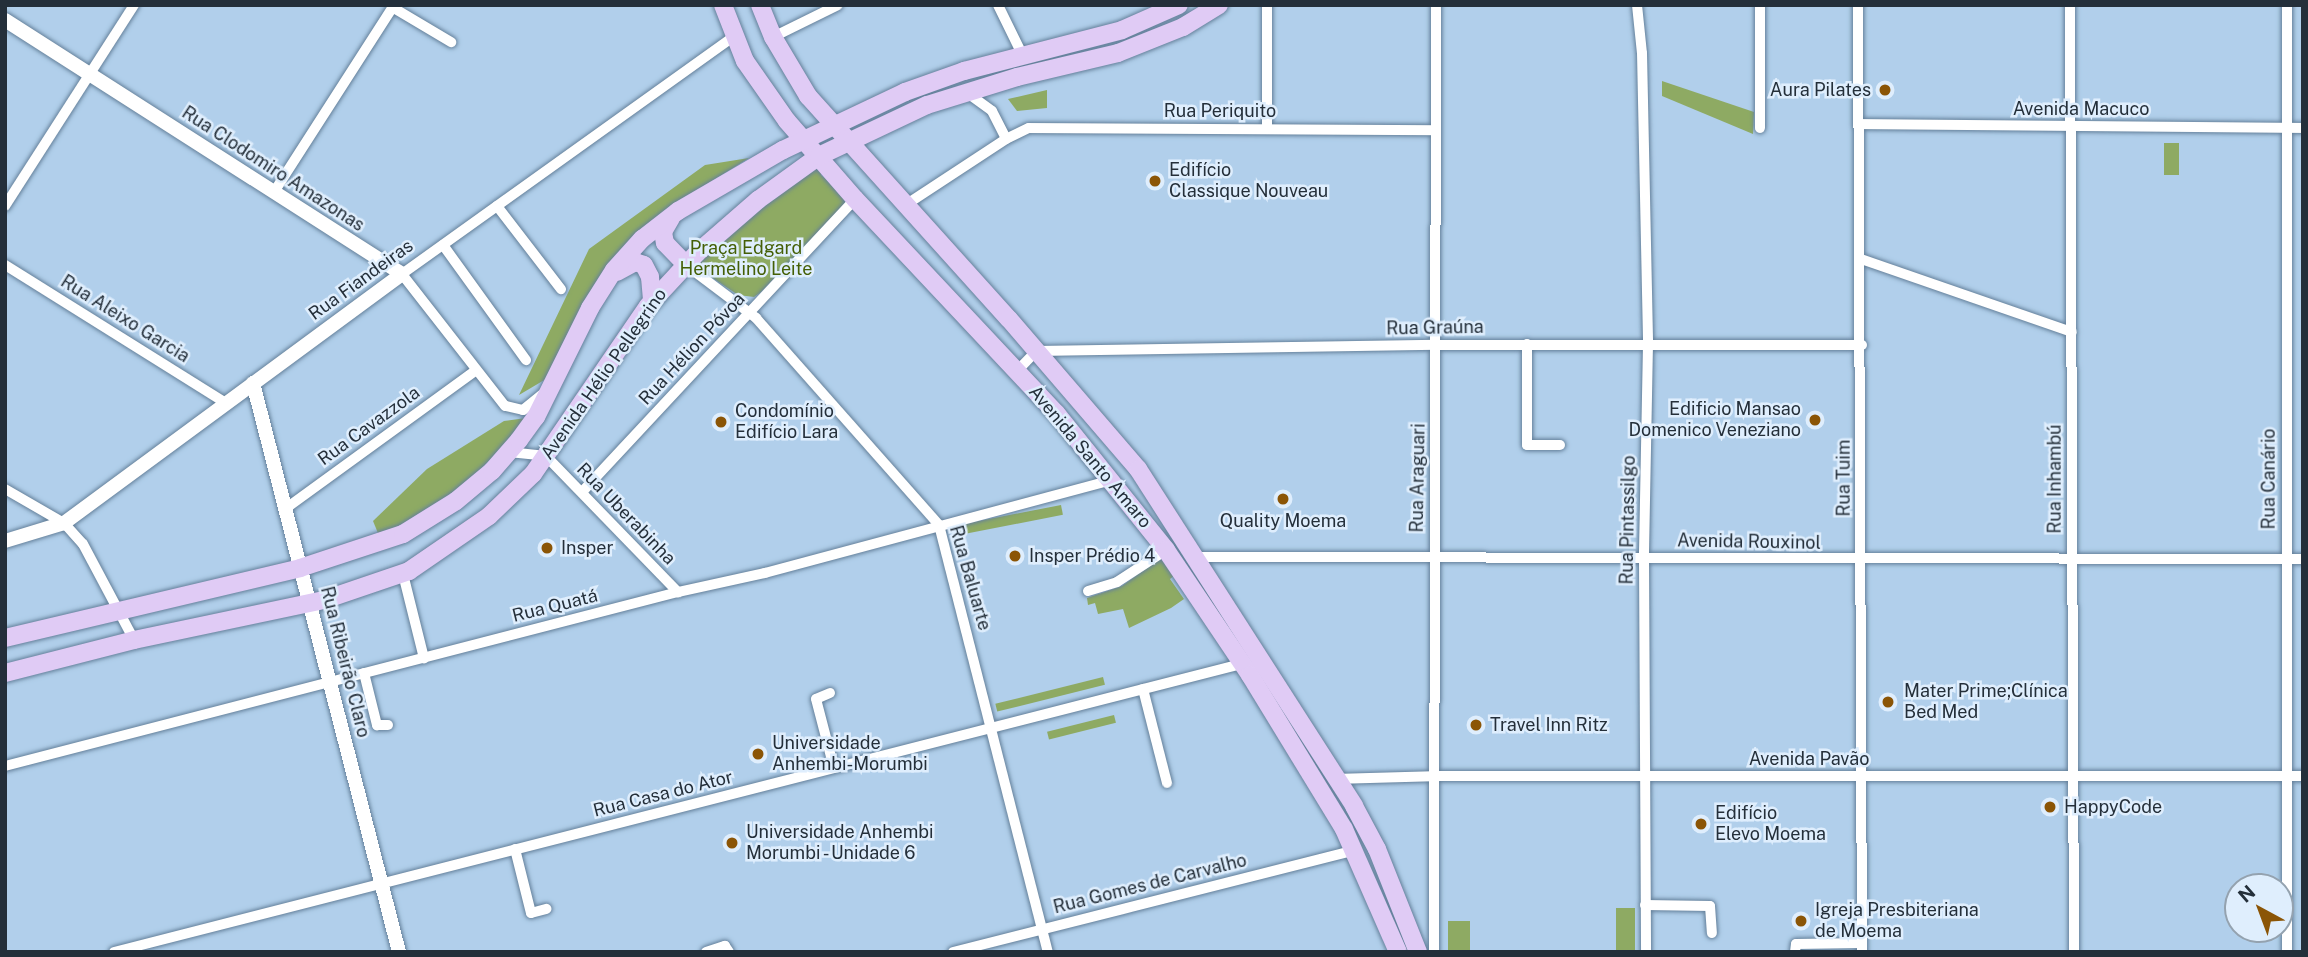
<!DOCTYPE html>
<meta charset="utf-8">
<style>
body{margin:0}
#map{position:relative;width:2308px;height:957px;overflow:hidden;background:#b1cfeb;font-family:"Public Sans",sans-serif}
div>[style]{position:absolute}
.green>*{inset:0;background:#8eaa63;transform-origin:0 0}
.roads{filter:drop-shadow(0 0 2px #64809a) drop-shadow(0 0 2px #64809a)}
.minor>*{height:10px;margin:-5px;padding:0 5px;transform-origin:5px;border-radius:5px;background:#fff}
.tertiary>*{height:14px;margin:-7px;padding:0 7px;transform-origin:7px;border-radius:7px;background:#fff}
.primary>*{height:18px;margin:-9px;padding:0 9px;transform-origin:9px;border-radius:9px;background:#e0cbf5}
.dots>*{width:19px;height:19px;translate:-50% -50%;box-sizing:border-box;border:4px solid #dfeefd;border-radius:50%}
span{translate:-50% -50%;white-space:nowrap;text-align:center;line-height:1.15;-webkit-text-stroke:5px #dfeefd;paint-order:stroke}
.poi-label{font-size:18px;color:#242f3a}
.right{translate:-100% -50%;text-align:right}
.left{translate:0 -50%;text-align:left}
.street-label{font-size:18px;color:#242f3a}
.park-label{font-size:18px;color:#445f06}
.frame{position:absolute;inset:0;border:7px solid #242f3a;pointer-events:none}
.north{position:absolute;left:2224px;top:873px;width:70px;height:70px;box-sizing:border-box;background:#dfeefd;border:2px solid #94a2af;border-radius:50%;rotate:319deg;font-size:19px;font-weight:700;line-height:28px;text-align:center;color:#242f3a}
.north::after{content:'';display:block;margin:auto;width:24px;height:32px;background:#8b5506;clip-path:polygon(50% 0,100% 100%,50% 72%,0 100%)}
</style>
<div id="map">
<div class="green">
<i style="clip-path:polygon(1662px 81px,1754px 112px,1753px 134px,1662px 96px)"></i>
<i style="clip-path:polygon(1047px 90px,1047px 108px,1017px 111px,1008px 99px)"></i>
<i style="left:2164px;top:143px;width:15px;height:32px"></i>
<i style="clip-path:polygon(749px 158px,664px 211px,546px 379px,519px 395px,589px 249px,705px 165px)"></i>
<i style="clip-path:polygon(817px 168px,822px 170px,821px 175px,846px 197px,845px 211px,827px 222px,761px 292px,754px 297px,738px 295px,695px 266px,743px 221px)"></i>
<i style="clip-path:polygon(526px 418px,514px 436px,449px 500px,380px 538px,373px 521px,427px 469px,504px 421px)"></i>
<i style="left:1061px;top:505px;width:10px;height:111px;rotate:79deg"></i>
<i style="clip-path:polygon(1162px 557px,1175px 575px,1170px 579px,1184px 599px,1171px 608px,1129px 628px,1123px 609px,1098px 614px,1095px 603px,1088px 605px,1087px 598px,1122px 586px)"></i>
<i style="left:1103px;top:677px;width:8px;height:111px;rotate:76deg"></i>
<i style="left:1114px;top:715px;width:8px;height:69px;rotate:76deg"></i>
<i style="left:1616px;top:908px;width:19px;height:44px"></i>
<i style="left:1448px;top:921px;width:22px;height:31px"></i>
</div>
<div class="roads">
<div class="minor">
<i style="left:998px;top:5px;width:57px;rotate:63.9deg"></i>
<i style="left:1637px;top:5px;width:48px;rotate:84.1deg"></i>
<i style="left:1642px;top:53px;width:291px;rotate:88.8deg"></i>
<i style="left:1648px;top:344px;width:215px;rotate:91.1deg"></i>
<i style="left:1644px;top:559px;width:393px;rotate:89.7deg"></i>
<i style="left:1858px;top:5px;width:947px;rotate:89.76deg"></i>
<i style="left:2070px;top:5px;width:947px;rotate:89.76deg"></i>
<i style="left:2287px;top:5px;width:947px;rotate:90deg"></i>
<i style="left:392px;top:7px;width:69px;rotate:30.7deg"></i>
<i style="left:773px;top:37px;width:72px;rotate:-26.2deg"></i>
<i style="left:966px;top:92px;width:32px;rotate:36deg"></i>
<i style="left:992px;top:111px;width:31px;rotate:63deg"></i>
<i style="left:1858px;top:124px;width:445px;rotate:0.5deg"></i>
<i style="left:1267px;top:128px;width:123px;rotate:-90deg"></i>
<i style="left:1760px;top:128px;width:123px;rotate:-90deg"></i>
<i style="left:274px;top:192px;width:222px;rotate:-57.3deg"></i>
<i style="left:907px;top:204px;width:118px;rotate:-33.3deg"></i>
<i style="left:1006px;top:139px;width:25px;rotate:-26deg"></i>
<i style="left:1029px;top:128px;width:407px;rotate:0.3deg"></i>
<i style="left:5px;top:206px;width:239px;rotate:-57.3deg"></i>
<i style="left:497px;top:206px;width:105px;rotate:52.4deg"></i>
<i style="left:443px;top:245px;width:142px;rotate:54.2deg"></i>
<i style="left:1861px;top:259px;width:223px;rotate:19.1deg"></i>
<i style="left:5px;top:265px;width:261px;rotate:32deg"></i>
<i style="left:686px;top:265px;width:88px;rotate:37.1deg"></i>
<i style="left:756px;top:318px;width:276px;rotate:48.5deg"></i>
<i style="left:939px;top:525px;width:441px;rotate:75.7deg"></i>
<i style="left:1527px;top:344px;width:101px;rotate:90deg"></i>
<i style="left:1527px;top:445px;width:33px"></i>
<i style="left:1017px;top:371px;width:28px;rotate:-46deg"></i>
<i style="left:1036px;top:351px;width:401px;rotate:-0.9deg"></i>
<i style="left:1437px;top:345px;width:425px"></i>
<i style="left:544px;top:393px;width:27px;rotate:141deg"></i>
<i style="left:523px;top:410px;width:18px;rotate:-167deg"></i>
<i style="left:505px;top:406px;width:167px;rotate:-128deg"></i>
<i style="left:402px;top:274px;width:408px;rotate:-35.6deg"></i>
<i style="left:509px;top:452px;width:37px;rotate:6deg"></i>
<i style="left:546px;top:456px;width:190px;rotate:45.9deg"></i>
<i style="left:5px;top:489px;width:68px;rotate:30deg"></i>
<i style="left:64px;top:523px;width:28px;rotate:48deg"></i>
<i style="left:83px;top:544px;width:109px;rotate:62deg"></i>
<i style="left:582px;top:492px;width:400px;rotate:-47deg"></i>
<i style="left:285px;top:509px;width:235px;rotate:-36deg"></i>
<i style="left:1195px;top:557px;width:1108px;rotate:0.1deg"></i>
<i style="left:403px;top:574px;width:87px;rotate:76deg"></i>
<i style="left:1088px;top:591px;width:30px;rotate:-17deg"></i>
<i style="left:1117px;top:582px;width:59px;rotate:-33.1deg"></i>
<i style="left:364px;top:673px;width:54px;rotate:76deg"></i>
<i style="left:377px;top:725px;width:11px"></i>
<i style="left:1143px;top:689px;width:97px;rotate:75.7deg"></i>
<i style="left:830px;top:693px;width:15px;rotate:157deg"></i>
<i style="left:816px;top:699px;width:71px;rotate:75.4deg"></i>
<i style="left:5px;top:766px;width:695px;rotate:-14.5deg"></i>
<i style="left:678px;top:592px;width:89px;rotate:-12.3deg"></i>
<i style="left:765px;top:573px;width:360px;rotate:-15deg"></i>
<i style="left:1334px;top:779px;width:107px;rotate:-1.6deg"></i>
<i style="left:1441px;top:776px;width:862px"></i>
<i style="left:515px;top:849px;width:66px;rotate:76deg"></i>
<i style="left:531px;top:913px;width:16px;rotate:-15deg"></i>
<i style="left:1645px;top:905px;width:65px;rotate:0.9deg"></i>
<i style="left:1710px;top:906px;width:27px;rotate:86deg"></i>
<i style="left:114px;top:952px;width:1167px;rotate:-14.33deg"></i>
<i style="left:706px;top:952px;width:20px;rotate:-18deg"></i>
<i style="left:725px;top:946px;width:7px;rotate:56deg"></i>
<i style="left:953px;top:952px;width:415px;rotate:-14.2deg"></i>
<i style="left:1434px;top:952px;width:947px;rotate:-89.88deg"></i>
<i style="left:1795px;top:952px;width:8px;rotate:-83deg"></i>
<i style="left:1796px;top:944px;width:66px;rotate:-0.9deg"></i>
</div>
<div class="tertiary">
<i style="left:5px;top:20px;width:471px;rotate:32.6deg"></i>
<i style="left:402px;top:274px;width:420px;rotate:143.6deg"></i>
<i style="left:64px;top:523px;width:62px;rotate:163deg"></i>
<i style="left:253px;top:383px;width:587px;rotate:75.61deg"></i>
</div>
<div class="primary">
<i style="left:723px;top:5px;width:60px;rotate:68.6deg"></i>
<i style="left:745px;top:61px;width:73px;rotate:55deg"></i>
<i style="left:787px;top:121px;width:103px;rotate:48.9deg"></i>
<i style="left:855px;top:199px;width:294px;rotate:46.8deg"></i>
<i style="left:1056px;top:413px;width:176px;rotate:51.2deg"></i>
<i style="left:1166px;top:550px;width:151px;rotate:56.1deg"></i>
<i style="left:1250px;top:675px;width:180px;rotate:58.6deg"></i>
<i style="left:1344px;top:829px;width:134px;rotate:66.3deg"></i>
<i style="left:760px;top:5px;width:35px;rotate:68deg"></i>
<i style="left:773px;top:37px;width:69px;rotate:59.3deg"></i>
<i style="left:808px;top:96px;width:300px;rotate:48deg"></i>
<i style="left:1009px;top:319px;width:198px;rotate:49.3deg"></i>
<i style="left:1138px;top:469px;width:400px;rotate:57.3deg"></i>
<i style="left:1354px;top:806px;width:49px;rotate:61.9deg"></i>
<i style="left:1377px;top:849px;width:111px;rotate:68.3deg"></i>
<i style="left:671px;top:218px;width:16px;rotate:120deg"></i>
<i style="left:663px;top:232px;width:11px;rotate:80deg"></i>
<i style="left:665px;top:243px;width:30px;rotate:46deg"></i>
<i style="left:617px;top:272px;width:21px;rotate:-29deg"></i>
<i style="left:635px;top:262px;width:9px;rotate:18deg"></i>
<i style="left:644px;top:265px;width:13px;rotate:63deg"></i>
<i style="left:650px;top:277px;width:25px;rotate:85deg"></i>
<i style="left:5px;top:638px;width:303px;rotate:-13.3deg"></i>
<i style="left:300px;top:568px;width:108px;rotate:-18.3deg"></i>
<i style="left:403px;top:534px;width:62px;rotate:-31.9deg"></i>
<i style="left:456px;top:501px;width:47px;rotate:-39.8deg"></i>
<i style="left:492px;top:471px;width:41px;rotate:-48.9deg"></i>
<i style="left:519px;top:440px;width:29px;rotate:-54deg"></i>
<i style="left:536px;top:417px;width:122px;rotate:-63.6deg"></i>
<i style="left:590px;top:308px;width:45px;rotate:-57.7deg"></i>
<i style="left:614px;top:270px;width:42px;rotate:-47.9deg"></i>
<i style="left:642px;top:239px;width:46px;rotate:-37.9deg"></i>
<i style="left:678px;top:211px;width:121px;rotate:-30.2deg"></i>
<i style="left:783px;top:150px;width:135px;rotate:-25.4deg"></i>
<i style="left:905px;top:92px;width:63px;rotate:-19.6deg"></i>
<i style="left:964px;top:71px;width:163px;rotate:-14.5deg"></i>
<i style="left:1122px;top:30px;width:62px;rotate:-23.7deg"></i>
<i style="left:5px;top:673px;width:133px;rotate:-14.3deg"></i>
<i style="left:134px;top:640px;width:194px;rotate:-11.9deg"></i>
<i style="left:324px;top:600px;width:90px;rotate:-18.8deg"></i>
<i style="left:409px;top:571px;width:97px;rotate:-34.5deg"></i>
<i style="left:489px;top:516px;width:61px;rotate:-43.7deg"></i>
<i style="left:533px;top:474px;width:204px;rotate:-55.6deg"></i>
<i style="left:648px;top:306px;width:72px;rotate:-47.2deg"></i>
<i style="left:697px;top:253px;width:81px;rotate:-41deg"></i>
<i style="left:758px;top:200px;width:75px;rotate:-35.8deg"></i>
<i style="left:819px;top:156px;width:119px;rotate:-25.3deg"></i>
<i style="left:927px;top:105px;width:94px;rotate:-17.3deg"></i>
<i style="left:1017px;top:77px;width:104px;rotate:-13.4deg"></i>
<i style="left:1118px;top:53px;width:70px;rotate:-21.8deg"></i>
<i style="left:1183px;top:27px;width:42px;rotate:-31.4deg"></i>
</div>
</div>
<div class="dots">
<i style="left:1885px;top:90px;background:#8b5506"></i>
<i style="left:1155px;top:181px;background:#8b5506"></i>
<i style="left:1815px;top:420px;background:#8b5506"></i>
<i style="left:721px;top:422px;background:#8b5506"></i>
<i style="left:1283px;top:499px;background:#8b5506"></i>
<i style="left:547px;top:548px;background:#8b5506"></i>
<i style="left:1015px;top:556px;background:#8b5506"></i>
<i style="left:1888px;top:702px;background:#8b5506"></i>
<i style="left:1476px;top:725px;background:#8b5506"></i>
<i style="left:758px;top:754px;background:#8b5506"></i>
<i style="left:2050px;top:807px;background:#8b5506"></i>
<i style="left:1701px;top:824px;background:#8b5506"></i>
<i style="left:732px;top:843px;background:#8b5506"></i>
<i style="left:1801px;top:921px;background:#8b5506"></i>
</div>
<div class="poi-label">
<span class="right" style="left:1871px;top:90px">Aura Pilates</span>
<span class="left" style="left:1169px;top:181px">Edifício<br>Classique Nouveau</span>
<span class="right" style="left:1801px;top:420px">Edificio Mansao<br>Domenico Veneziano</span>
<span class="left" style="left:735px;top:422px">Condomínio<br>Edifício Lara</span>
<span style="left:1283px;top:521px">Quality Moema</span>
<span class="left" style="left:561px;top:548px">Insper</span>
<span class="left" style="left:1029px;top:556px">Insper Prédio 4</span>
<span class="left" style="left:1904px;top:702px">Mater Prime;Clínica<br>Bed Med</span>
<span class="left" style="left:1490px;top:725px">Travel Inn Ritz</span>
<span class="left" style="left:772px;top:754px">Universidade<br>Anhembi-Morumbi</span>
<span class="left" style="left:2064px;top:807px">HappyCode</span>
<span class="left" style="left:1715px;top:824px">Edifício<br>Elevo Moema</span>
<span class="left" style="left:746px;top:843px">Universidade Anhembi<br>Morumbi - Unidade 6</span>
<span class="left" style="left:1815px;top:921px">Igreja Presbiteriana<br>de Moema</span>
</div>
<div class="street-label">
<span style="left:2081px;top:109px">Avenida Macuco</span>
<span style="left:1220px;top:111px">Rua Periquito</span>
<span style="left:273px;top:169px;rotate:33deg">Rua Clodomiro Amazonas</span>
<span style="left:361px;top:280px;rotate:-36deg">Rua Fiandeiras</span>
<span style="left:125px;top:319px;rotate:32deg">Rua Aleixo Garcia</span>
<span style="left:1435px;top:328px;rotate:-1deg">Rua Graúna</span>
<span style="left:692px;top:349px;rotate:-47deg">Rua Hélion Póvoa</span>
<span style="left:604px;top:374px;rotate:-55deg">Avenida Hélio Pellegrino</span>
<span style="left:369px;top:426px;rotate:-36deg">Rua Cavazzola</span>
<span style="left:1090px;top:457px;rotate:50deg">Avenida Santo Amaro</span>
<span style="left:1418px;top:478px;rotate:-89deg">Rua Araguari</span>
<span style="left:1844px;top:478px;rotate:-90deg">Rua Tuim</span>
<span style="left:2055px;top:479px;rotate:-90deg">Rua Inhambú</span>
<span style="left:2269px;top:479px;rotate:-90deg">Rua Canário</span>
<span style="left:626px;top:514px;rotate:46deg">Rua Uberabinha</span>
<span style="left:1628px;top:520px;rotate:-89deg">Rua Pintassilgo</span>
<span style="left:1749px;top:542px;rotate:1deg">Avenida Rouxinol</span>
<span style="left:970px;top:578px;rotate:74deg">Rua Baluarte</span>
<span style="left:555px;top:606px;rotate:-14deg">Rua Quatá</span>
<span style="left:345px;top:662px;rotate:76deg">Rua Ribeirão Claro</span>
<span style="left:1809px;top:759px">Avenida Pavão</span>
<span style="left:663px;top:794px;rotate:-14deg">Rua Casa do Ator</span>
<span style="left:1150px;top:884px;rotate:-14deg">Rua Gomes de Carvalho</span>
</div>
<div class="park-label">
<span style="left:746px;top:259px">Praça Edgard<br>Hermelino Leite</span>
</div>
<div class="frame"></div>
<div class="north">N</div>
</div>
